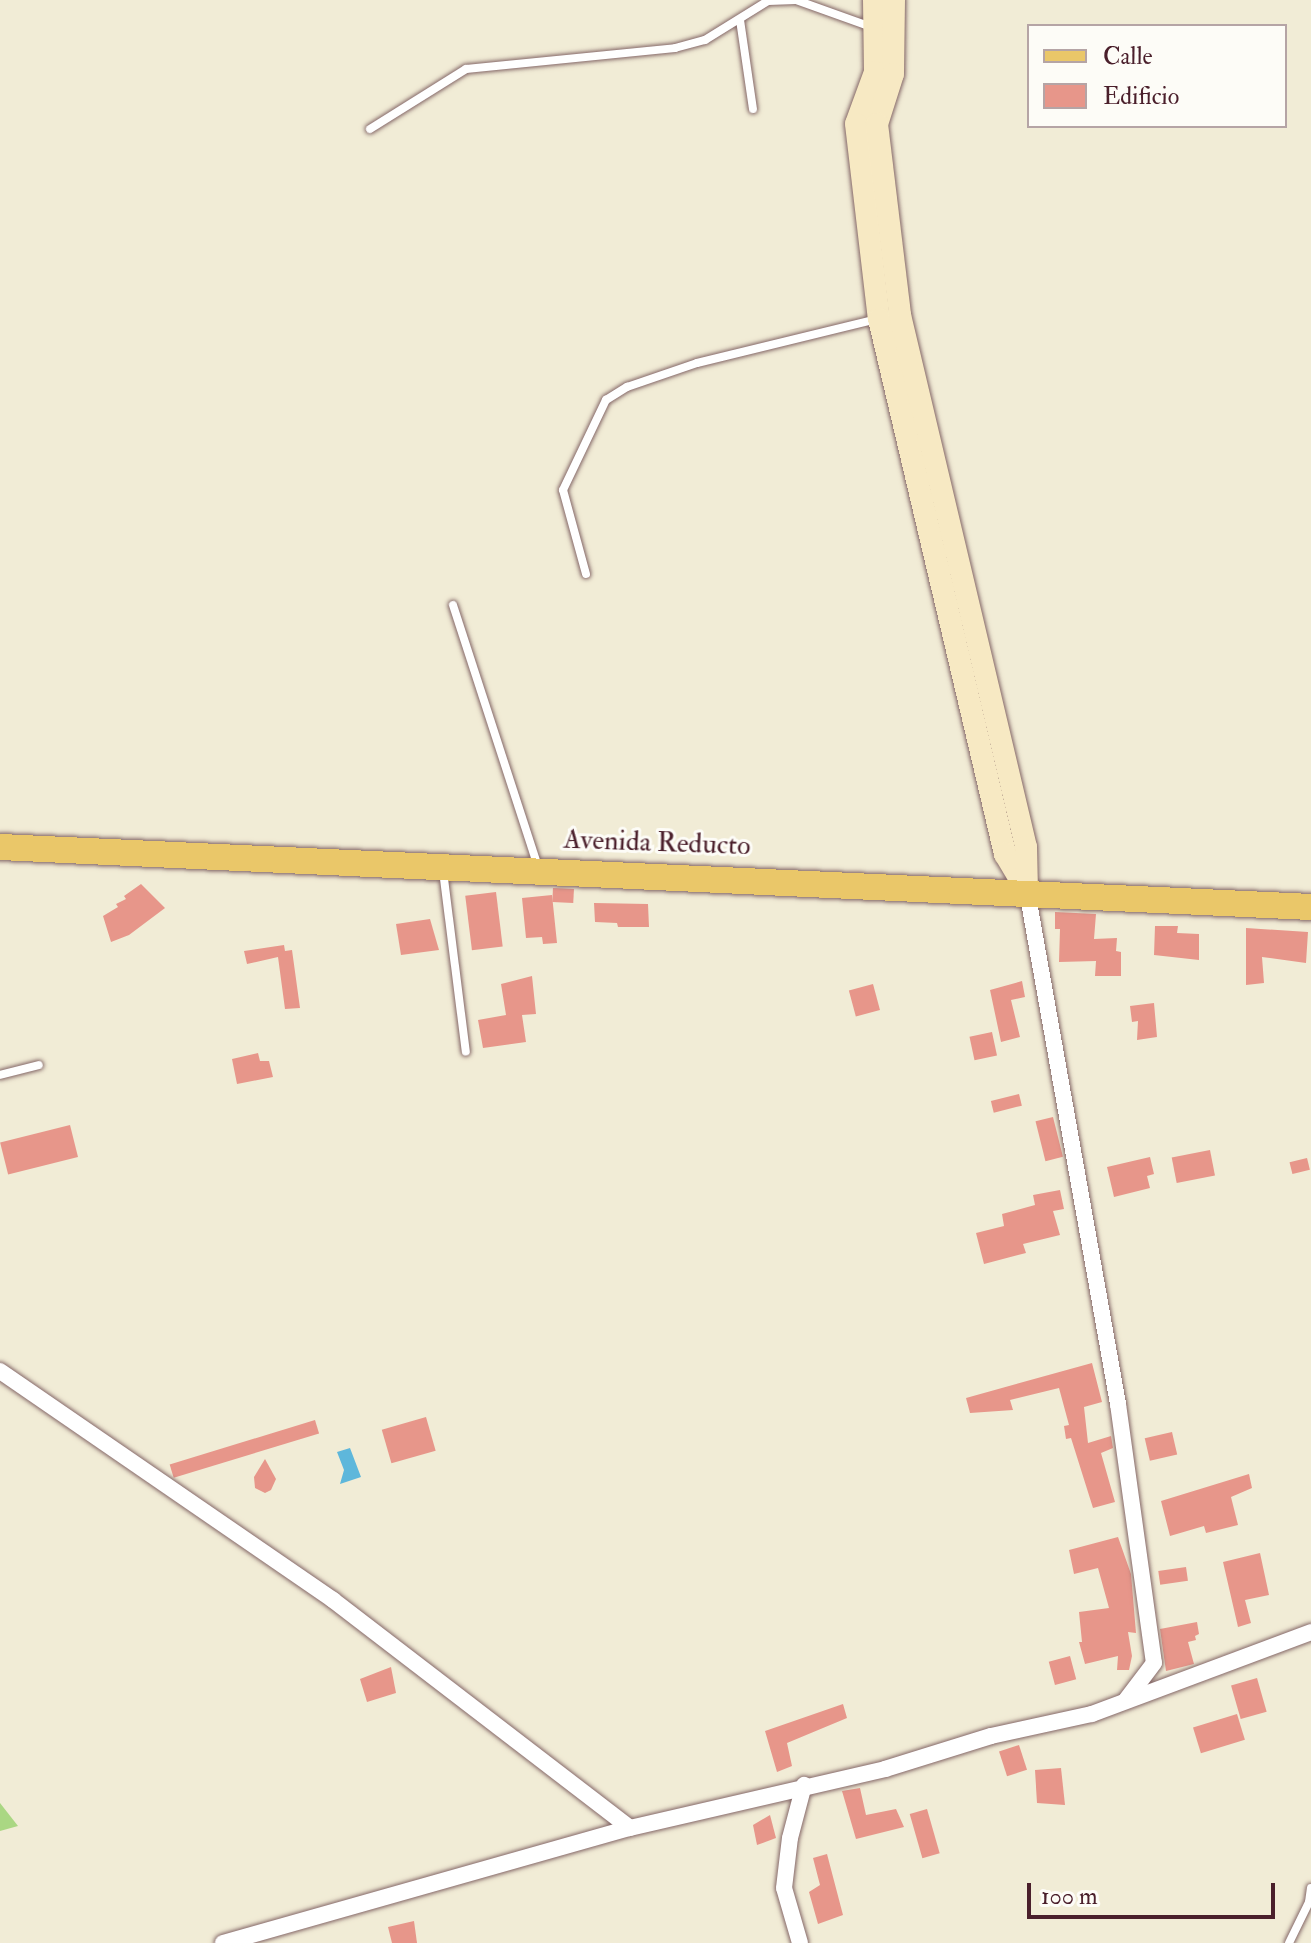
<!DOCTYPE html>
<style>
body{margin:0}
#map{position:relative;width:1311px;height:1943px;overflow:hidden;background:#f1ecd6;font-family:"IM FELL Double Pica",serif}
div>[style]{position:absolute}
.green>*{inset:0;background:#aad783}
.water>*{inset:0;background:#5eb7db}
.building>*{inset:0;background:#e7968a;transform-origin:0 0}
.roads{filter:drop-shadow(0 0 2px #846767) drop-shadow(0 0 2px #846767)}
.lane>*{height:8px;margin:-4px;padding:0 4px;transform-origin:4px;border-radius:4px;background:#fff}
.street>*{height:16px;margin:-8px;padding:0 8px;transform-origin:8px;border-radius:8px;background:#fff}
.secondary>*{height:22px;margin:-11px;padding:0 11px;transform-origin:11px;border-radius:11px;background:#f7e9c3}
.primary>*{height:26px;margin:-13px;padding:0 13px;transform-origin:13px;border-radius:13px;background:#eac769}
span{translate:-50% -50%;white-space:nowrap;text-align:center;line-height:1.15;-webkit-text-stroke:6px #fdfcf7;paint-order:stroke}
.street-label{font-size:28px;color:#4a1f2b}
.legend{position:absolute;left:1027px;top:24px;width:260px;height:104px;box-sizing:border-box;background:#fdfcf7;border:2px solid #b5a4a5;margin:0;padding:10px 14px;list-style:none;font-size:24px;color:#4a1f2b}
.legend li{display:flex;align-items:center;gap:16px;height:40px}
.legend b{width:40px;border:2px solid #b5a4a5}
.scale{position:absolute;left:1027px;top:1883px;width:248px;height:36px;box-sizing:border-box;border:4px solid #4a1f2b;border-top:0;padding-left:10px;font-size:24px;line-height:28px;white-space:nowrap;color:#4a1f2b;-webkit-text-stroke:6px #fdfcf7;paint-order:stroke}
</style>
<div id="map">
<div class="green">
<i style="clip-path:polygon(0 1803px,18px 1826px,0 1831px)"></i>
</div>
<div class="water">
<i style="clip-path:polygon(350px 1448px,361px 1477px,340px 1484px,344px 1470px,337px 1452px)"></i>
</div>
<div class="building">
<i style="clip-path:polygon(141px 884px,165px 908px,129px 935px,111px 942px,103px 916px,118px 907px,116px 904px,126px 899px,124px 896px)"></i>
<i style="left:553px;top:888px;width:21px;height:14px;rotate:3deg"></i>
<i style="left:496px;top:892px;width:55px;height:31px;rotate:83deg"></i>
<i style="clip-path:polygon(552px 895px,557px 943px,543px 944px,542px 937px,526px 938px,522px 898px)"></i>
<i style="clip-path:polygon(594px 903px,648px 904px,649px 927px,618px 927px,617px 923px,595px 922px)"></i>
<i style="clip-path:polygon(1055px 912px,1096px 914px,1094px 939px,1117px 938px,1116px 951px,1121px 952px,1121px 976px,1095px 976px,1096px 961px,1059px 962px,1060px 929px,1055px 929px)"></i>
<i style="clip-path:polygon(430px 919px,439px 950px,401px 955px,396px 924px)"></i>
<i style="clip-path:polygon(1155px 926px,1178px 926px,1177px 933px,1199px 934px,1199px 960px,1154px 955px)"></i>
<i style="clip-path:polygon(1246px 928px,1308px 932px,1306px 963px,1262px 957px,1264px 983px,1246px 985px)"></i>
<i style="clip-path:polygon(284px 945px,285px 951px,292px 950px,300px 1008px,285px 1009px,278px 957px,247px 964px,244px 951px)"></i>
<i style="clip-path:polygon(532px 976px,536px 1014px,522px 1015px,526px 1042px,483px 1048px,478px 1020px,506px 1015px,501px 984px)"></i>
<i style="clip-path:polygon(1022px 981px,1025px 997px,1011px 1000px,1020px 1037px,1001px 1042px,990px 990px)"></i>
<i style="left:873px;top:984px;width:27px;height:25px;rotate:75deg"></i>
<i style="clip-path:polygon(1154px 1003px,1157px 1037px,1137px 1040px,1138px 1021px,1132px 1022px,1130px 1006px)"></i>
<i style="left:992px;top:1032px;width:24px;height:23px;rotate:78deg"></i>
<i style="clip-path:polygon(258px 1053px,260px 1061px,269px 1061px,273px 1077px,237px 1084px,232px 1059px)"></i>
<i style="left:1019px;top:1094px;width:12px;height:29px;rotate:76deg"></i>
<i style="left:1053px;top:1117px;width:41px;height:18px;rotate:76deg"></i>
<i style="left:70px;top:1125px;width:33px;height:72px;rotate:76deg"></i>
<i style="left:1210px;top:1150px;width:26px;height:39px;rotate:79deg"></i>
<i style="clip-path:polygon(1150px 1157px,1154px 1174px,1147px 1176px,1150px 1188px,1114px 1197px,1107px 1167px)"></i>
<i style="left:1307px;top:1158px;width:12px;height:18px;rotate:76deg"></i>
<i style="clip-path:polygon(1060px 1190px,1064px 1209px,1053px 1211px,1060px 1235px,1023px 1244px,1026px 1253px,984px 1264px,976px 1233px,1004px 1226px,1002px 1214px,1035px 1205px,1033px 1195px)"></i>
<i style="clip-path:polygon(1092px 1363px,1102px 1402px,1084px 1407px,1088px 1443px,1111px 1436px,1113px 1448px,1101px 1453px,1115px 1502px,1093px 1508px,1071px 1438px,1066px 1439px,1064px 1426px,1069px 1425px,1059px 1388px,1010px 1400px,1013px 1410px,970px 1413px,966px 1398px)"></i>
<i style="left:426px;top:1417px;width:35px;height:46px;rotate:74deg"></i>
<i style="left:315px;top:1420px;width:14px;height:152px;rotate:73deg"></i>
<i style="left:1172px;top:1432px;width:23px;height:28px;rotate:77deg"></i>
<i style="clip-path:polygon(265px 1459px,276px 1479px,271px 1490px,265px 1493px,255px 1488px,254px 1477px)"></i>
<i style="clip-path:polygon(1249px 1474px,1252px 1488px,1231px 1497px,1238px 1525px,1206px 1533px,1204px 1526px,1170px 1536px,1161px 1501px)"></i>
<i style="clip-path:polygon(1118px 1537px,1131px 1574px,1136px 1633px,1128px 1632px,1132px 1656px,1129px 1670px,1117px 1670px,1118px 1656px,1085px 1664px,1079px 1642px,1082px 1642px,1079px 1612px,1109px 1608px,1098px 1568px,1074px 1574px,1069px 1550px)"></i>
<i style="clip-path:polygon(1260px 1553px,1269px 1595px,1245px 1600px,1251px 1623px,1238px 1627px,1223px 1562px)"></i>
<i style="left:1186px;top:1567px;width:14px;height:28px;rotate:82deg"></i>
<i style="clip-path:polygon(1197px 1622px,1199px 1634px,1195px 1636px,1196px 1640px,1188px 1642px,1194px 1664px,1166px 1671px,1160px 1629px)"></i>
<i style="left:1070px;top:1656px;width:24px;height:22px;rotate:75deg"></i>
<i style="clip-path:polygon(391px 1667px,396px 1693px,367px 1702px,360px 1679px)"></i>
<i style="left:1257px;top:1678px;width:35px;height:27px;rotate:74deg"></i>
<i style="clip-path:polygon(843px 1704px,847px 1718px,787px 1743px,792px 1766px,777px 1772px,765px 1731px)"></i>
<i style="left:1237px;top:1714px;width:27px;height:46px;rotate:73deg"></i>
<i style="left:1019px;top:1745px;width:26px;height:21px;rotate:72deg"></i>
<i style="clip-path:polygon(1061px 1768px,1065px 1805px,1037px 1803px,1035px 1770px)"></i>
<i style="clip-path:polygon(860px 1788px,866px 1815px,896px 1809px,904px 1827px,856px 1839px,842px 1791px)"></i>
<i style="left:927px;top:1809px;width:46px;height:18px;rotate:74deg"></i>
<i style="clip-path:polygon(770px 1815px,776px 1838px,757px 1845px,753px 1825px)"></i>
<i style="clip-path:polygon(827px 1854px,843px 1915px,818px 1924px,809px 1892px,820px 1885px,813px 1858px)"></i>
<i style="clip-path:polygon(414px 1921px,417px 1943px,392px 1943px,388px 1927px)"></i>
</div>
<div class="roads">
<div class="lane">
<i style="left:740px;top:20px;width:90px;rotate:81.7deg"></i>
<i style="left:370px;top:129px;width:113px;rotate:-32deg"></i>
<i style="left:466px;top:69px;width:210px;rotate:-5.7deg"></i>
<i style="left:675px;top:48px;width:31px;rotate:-15deg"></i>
<i style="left:705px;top:40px;width:74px;rotate:-31.8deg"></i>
<i style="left:768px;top:1px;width:28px;rotate:-2deg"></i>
<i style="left:796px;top:0;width:83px;rotate:19.7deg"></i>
<i style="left:586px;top:574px;width:87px;rotate:-105.3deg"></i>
<i style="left:563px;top:490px;width:100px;rotate:-64.5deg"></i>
<i style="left:606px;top:400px;width:25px;rotate:-32deg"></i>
<i style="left:627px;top:387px;width:74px;rotate:-18.9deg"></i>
<i style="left:697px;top:363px;width:186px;rotate:-13.7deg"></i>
<i style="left:453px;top:605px;width:274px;rotate:72deg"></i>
<i style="left:443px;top:871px;width:182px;rotate:82.8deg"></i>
<i style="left:0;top:1075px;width:40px;rotate:-14.4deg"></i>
<i style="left:1289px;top:1943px;width:46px;rotate:-64deg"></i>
<i style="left:1309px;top:1902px;width:14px;rotate:-82deg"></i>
</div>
<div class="street">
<i style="left:1027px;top:891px;width:521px;rotate:79.94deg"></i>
<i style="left:1118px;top:1404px;width:261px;rotate:82.1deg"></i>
<i style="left:1154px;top:1663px;width:46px;rotate:127.1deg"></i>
<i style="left:0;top:1371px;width:404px;rotate:34.5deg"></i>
<i style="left:333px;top:1600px;width:374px;rotate:37.5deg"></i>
<i style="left:630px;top:1828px;width:262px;rotate:-13deg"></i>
<i style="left:885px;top:1769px;width:111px;rotate:-17.3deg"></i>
<i style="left:991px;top:1736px;width:103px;rotate:-12.3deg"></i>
<i style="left:1092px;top:1714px;width:234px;rotate:-20.5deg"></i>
<i style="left:223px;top:1943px;width:423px;rotate:-15.8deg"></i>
<i style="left:800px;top:1943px;width:57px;rotate:-106.2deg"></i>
<i style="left:784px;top:1888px;width:50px;rotate:-83.2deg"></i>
<i style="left:790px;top:1838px;width:55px;rotate:-75.2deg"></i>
</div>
<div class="secondary">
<i style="left:874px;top:0;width:72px;rotate:89.2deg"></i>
<i style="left:875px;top:72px;width:55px;rotate:110.1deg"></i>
<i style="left:856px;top:124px;width:196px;rotate:83.3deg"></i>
<i style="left:879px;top:319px;width:550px;rotate:76.75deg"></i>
<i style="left:1005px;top:854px;width:43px;rotate:59.3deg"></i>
<i style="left:894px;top:0;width:74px;rotate:90.8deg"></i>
<i style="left:893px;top:74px;width:52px;rotate:107.7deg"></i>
<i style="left:877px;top:124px;width:192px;rotate:83.1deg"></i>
<i style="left:900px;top:315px;width:547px;rotate:76.68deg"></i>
<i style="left:1026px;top:847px;width:43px;rotate:88.7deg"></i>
</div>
<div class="primary">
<i style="left:0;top:847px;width:1312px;rotate:2.62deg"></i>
</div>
</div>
<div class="street-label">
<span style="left:657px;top:843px;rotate:2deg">Avenida Reducto</span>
</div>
<ul class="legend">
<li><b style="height:10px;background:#eac769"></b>Calle</li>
<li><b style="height:22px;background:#e7968a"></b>Edificio</li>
</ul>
<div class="scale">100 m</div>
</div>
